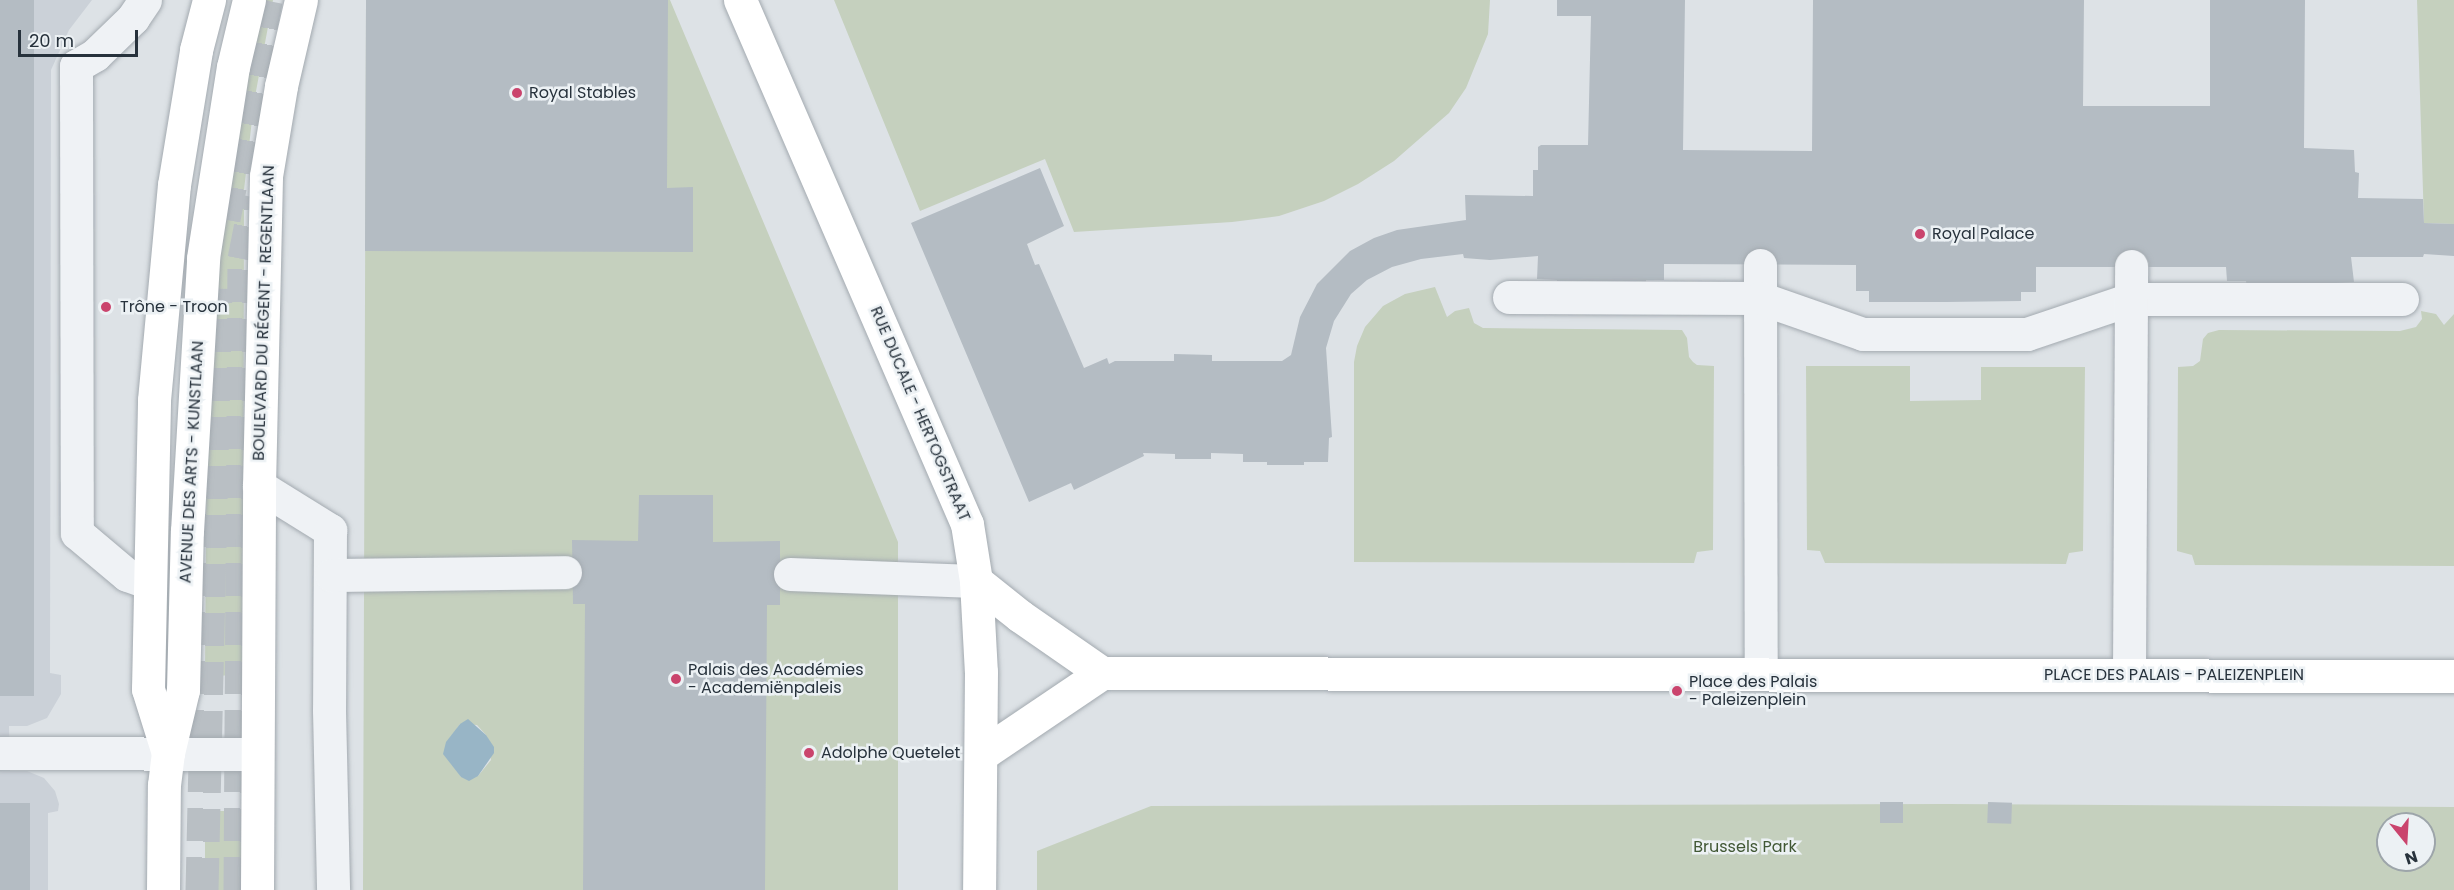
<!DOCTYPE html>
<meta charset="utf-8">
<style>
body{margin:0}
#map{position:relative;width:2454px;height:890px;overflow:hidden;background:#dde2e6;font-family:Poppins,sans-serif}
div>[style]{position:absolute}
.built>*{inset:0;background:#cbd1d8}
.green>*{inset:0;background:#c5d0be;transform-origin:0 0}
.water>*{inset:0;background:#98b5c6}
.building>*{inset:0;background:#b4bcc3;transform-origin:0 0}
.highway-tunnel>*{height:33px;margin-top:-16.5px;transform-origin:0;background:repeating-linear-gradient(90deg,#b9bfc4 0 33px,transparent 0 49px)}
.roads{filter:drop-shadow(0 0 2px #a3aab0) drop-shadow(0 0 2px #a3aab0)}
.minor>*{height:33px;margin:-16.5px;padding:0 16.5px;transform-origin:16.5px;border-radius:16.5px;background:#eff2f5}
.major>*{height:33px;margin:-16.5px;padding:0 16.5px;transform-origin:16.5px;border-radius:16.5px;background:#fff}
.highway>*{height:33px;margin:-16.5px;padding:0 16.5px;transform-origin:16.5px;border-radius:16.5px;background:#fff}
.dots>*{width:16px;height:16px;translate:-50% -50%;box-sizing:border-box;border:3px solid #ecf1f4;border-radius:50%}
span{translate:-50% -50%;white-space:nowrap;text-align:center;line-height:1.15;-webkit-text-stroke:5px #ecf1f4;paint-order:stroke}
.poi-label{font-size:16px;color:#27323c}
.left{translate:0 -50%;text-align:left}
.street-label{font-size:16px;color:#27323c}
.park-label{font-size:16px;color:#415835}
.north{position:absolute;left:2376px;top:812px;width:60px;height:60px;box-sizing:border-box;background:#ecf1f4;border:2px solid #9da5aa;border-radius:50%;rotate:162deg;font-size:16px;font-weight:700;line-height:24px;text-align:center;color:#27323c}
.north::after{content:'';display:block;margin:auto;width:21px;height:27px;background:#ca446d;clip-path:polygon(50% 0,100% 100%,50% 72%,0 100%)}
.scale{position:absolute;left:18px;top:30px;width:120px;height:27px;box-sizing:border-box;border:3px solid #27323c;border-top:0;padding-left:8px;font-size:18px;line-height:21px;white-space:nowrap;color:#27323c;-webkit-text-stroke:4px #ecf1f4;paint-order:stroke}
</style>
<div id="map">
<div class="built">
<i style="clip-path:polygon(0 0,92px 0,69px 30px,51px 70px,50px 673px,61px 675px,61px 694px,47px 718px,27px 726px,9px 726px,10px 771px,27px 771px,44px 778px,55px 791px,59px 804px,58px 811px,48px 813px,48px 890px,0 890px)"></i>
</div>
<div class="green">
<i style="clip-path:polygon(263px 0,273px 0,254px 102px,244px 190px,243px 675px,205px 676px,207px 399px,218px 256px,248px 70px)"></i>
<i style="clip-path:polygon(evenodd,366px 0,670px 0,898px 542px,898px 890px,363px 890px,366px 0,460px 724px,477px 725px,486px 735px,491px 760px,478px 776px,461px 777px,458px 772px,456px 730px,460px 724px)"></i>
<i style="clip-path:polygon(834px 0,1490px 0,1488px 34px,1466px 88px,1449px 113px,1394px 161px,1358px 184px,1324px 201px,1279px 216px,1232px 222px,1074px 232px,1045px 159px,920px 211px)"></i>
<i style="clip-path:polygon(2417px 0,2454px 0,2454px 224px,2424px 223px)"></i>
<i style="clip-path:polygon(1435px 287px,1447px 317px,1455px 311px,1469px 308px,1474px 323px,1483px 328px,1682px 330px,1687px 338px,1689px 357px,1693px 362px,1697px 365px,1714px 366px,1713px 550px,1697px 552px,1694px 563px,1354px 562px,1354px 362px,1357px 346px,1365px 327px,1383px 306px,1405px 294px)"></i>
<i style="clip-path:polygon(2421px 311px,2436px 314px,2444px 325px,2454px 314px,2454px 566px,2195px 565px,2192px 555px,2177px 551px,2178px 367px,2193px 366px,2200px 361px,2203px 339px,2208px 333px,2219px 330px,2400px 331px,2416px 327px,2422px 319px)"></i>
<i style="clip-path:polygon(1806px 366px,1910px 366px,1910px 401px,1981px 400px,1981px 367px,2085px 367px,2083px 551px,2069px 553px,2066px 564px,1825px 563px,1820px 551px,1807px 550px)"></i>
<i style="clip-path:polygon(evenodd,1946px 804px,2454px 807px,2454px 890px,1037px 890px,1037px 851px,1151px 806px,1946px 804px,2388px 824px,2424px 824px,2424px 860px,2388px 860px,2388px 824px)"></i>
<i style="left:205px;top:811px;width:37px;height:79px"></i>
</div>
<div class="water">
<i style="clip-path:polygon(468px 719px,486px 735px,494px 747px,494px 753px,478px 776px,469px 781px,461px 777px,443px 754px,446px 742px,460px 724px)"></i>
</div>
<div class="building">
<i style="left:0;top:0;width:34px;height:696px"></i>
<i style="clip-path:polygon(366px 0,668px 0,667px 188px,693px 187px,693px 252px,365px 251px)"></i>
<i style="clip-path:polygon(1557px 0,1685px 0,1683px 150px,1812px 151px,1813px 0,2084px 0,2083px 106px,2210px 106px,2210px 0,2305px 0,2304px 148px,2354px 150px,2355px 172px,2359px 173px,2358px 198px,2423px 199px,2424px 223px,2454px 224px,2454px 256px,2424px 254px,2423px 257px,2351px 257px,2354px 282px,2247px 288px,2246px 281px,2227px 281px,2226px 267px,2036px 267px,2036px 292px,2021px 292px,2021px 301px,1946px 302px,1869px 302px,1869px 291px,1856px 291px,1856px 265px,1664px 264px,1664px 280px,1646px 280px,1646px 284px,1557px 284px,1557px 280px,1537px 279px,1538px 256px,1490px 260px,1464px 258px,1463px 254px,1421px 259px,1392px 267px,1367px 280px,1351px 294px,1334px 321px,1326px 348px,1332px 437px,1329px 438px,1328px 462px,1304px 462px,1304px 465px,1267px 465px,1267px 462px,1243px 462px,1243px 454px,1211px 453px,1211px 459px,1175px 459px,1175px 454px,1143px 453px,1144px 456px,1074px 490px,1071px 483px,1029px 502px,911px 223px,1040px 168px,1064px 226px,1027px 244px,1035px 265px,1039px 264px,1084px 368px,1107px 358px,1109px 364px,1115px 361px,1174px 361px,1174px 354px,1212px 355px,1212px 361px,1282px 361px,1291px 355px,1300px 317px,1317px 284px,1350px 251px,1374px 238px,1397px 230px,1466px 220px,1465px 195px,1533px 196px,1533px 170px,1538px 170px,1538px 147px,1541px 145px,1588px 145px,1591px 16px,1557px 16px)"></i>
<i style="clip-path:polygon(639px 495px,713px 495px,713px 542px,780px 541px,780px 605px,767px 605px,765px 890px,583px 890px,585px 604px,573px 604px,572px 540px,638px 541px)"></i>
<i style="left:1903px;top:802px;width:21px;height:23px;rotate:90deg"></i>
<i style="left:1988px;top:802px;width:24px;height:21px;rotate:2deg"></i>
<i style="left:0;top:803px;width:30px;height:87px"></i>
</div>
<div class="highway-tunnel">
<i style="left:224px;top:219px;width:223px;rotate:-79.1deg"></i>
<i style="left:202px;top:890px;width:602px;rotate:-88.67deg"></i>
<i style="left:240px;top:890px;width:631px;rotate:-89.64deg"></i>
<i style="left:244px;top:259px;width:63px;rotate:-79deg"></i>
</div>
<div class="roads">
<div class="minor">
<i style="left:145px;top:0;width:22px;rotate:124deg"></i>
<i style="left:133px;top:18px;width:53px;rotate:135.8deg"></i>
<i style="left:95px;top:55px;width:22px;rotate:150deg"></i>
<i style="left:76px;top:66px;width:467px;rotate:89.9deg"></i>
<i style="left:77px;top:533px;width:65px;rotate:40deg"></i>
<i style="left:127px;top:575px;width:24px;rotate:19deg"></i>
<i style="left:1760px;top:265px;width:409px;rotate:89.9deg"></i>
<i style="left:1509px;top:297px;width:251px;rotate:0.2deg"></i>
<i style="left:1760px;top:298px;width:109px;rotate:19.3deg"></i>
<i style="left:1863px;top:334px;width:164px"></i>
<i style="left:2027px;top:334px;width:110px;rotate:-18.6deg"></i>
<i style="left:2131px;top:299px;width:271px"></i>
<i style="left:259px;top:486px;width:84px;rotate:31.8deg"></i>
<i style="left:330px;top:530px;width:180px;rotate:90.3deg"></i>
<i style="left:329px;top:710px;width:180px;rotate:88.7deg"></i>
<i style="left:790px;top:574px;width:186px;rotate:2.2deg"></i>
<i style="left:331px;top:575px;width:234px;rotate:-0.7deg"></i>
<i style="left:2129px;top:675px;width:409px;rotate:-89.7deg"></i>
<i style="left:0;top:753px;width:257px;rotate:0.2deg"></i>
</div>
<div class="major">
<i style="left:740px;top:0;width:571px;rotate:66.58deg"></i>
<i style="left:967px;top:524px;width:58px;rotate:81deg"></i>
<i style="left:976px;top:581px;width:91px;rotate:86.9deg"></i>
<i style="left:981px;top:672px;width:218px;rotate:90.5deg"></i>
<i style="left:976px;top:581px;width:56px;rotate:38.5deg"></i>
<i style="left:1020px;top:616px;width:100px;rotate:34.8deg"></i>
<i style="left:1102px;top:673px;width:1352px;rotate:0.13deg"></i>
<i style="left:982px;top:754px;width:145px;rotate:-34deg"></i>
<i style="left:163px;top:890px;width:105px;rotate:-89.5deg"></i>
<i style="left:164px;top:785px;width:32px;rotate:-83deg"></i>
<i style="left:168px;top:753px;width:65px;rotate:-76.6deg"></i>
<i style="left:183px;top:690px;width:159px;rotate:-88.6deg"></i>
<i style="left:187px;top:531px;width:273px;rotate:-86.6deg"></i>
<i style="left:203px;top:258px;width:193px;rotate:-81.1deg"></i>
<i style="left:233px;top:67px;width:69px;rotate:-76.6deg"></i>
<i style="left:257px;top:890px;width:404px;rotate:-89.7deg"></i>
<i style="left:259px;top:486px;width:310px;rotate:-88.7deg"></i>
<i style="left:266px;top:176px;width:91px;rotate:-80.5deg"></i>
<i style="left:281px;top:86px;width:88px;rotate:-76.9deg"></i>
</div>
<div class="highway">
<i style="left:168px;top:753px;width:67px;rotate:-107.4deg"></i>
<i style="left:148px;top:689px;width:289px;rotate:-88.8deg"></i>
<i style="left:154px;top:400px;width:216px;rotate:-84.7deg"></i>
<i style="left:174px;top:185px;width:137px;rotate:-80.7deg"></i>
<i style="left:196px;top:50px;width:52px;rotate:-75.4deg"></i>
</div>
</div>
<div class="dots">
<i style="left:517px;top:93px;background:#ca446d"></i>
<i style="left:1920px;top:234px;background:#ca446d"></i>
<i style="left:106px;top:307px;background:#ca446d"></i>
<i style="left:676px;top:679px;background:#ca446d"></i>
<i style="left:1677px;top:691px;background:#ca446d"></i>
<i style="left:809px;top:753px;background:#ca446d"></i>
</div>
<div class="poi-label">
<span class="left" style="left:529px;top:93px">Royal Stables</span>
<span class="left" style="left:1932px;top:234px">Royal Palace</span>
<span class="left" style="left:120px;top:307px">Trône - Troon</span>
<span class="left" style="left:688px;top:679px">Palais des Académies<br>- Academiënpaleis</span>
<span class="left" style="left:1689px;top:691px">Place des Palais<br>- Paleizenplein</span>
<span class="left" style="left:821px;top:753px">Adolphe Quetelet</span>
</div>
<div class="street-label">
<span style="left:264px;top:313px;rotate:-88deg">BOULEVARD DU RÉGENT - REGENTLAAN</span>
<span style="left:920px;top:414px;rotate:67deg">RUE DUCALE - HERTOGSTRAAT</span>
<span style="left:192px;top:462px;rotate:-87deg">AVENUE DES ARTS - KUNSTLAAN</span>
<span style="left:2174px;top:675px">PLACE DES PALAIS - PALEIZENPLEIN</span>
</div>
<div class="park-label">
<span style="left:1745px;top:847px">Brussels Park</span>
</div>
<div class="north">N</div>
<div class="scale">20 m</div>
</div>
